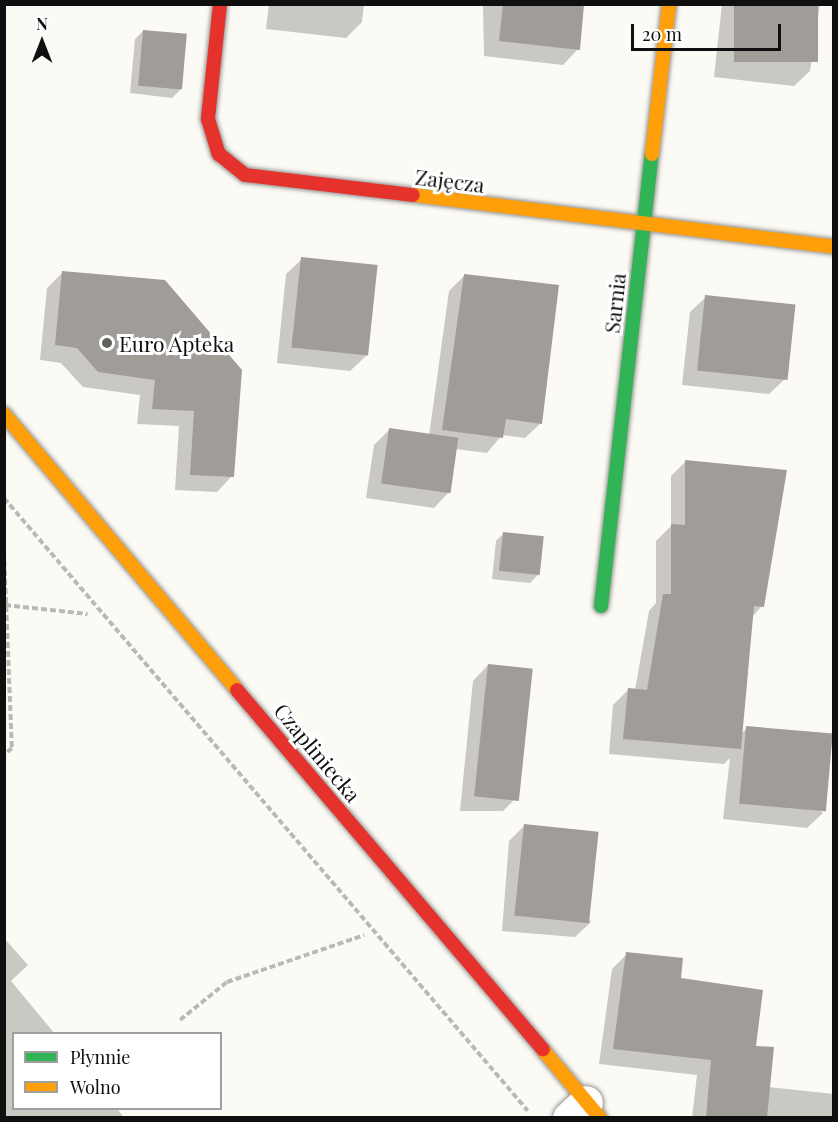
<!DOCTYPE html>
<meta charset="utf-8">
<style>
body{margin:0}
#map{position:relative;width:838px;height:1122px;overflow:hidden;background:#fcfaf4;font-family:"Playfair Display",serif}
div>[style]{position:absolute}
.shadow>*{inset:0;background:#0003}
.building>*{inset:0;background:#a09d99;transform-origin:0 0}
.path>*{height:4px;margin-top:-2px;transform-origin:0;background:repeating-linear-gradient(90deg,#b9b9b8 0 6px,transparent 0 9px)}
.roads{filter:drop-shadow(0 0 2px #969592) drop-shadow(0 0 2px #969592)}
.street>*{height:33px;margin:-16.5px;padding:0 16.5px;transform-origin:16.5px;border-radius:16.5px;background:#fffefd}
.fast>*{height:14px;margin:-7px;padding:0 7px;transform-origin:7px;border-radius:7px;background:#30b455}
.slow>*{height:14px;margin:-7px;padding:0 7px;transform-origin:7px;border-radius:7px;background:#ff9f0a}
.jam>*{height:14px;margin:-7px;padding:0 7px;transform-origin:7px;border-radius:7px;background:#e5322d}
.dots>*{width:16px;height:16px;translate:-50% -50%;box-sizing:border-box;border:3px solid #fff;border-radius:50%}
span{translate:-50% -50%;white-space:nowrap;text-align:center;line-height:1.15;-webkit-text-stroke:6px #fff;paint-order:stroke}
.street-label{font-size:21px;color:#0f0f0f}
.poi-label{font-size:21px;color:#0f0f0f}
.left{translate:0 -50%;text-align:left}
.frame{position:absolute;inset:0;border:6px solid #0f0f0f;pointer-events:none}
.legend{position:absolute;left:12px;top:1032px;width:210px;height:78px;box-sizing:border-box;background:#fff;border:2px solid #9f9f9f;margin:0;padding:8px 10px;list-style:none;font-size:18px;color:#0f0f0f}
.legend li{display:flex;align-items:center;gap:12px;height:30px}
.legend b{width:30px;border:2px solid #9f9f9f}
.north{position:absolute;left:12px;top:12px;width:60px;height:60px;-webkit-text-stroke:4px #fff;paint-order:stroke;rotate:0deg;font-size:16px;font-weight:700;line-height:24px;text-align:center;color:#0f0f0f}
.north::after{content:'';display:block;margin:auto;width:21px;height:27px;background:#0f0f0f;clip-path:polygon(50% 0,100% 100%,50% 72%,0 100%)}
.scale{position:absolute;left:631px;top:24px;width:150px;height:27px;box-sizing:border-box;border:3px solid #0f0f0f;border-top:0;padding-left:8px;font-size:18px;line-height:21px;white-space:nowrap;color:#0f0f0f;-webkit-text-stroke:4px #fff;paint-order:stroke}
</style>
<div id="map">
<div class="shadow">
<i style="clip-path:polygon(269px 4px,364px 4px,362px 22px,346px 38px,266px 29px)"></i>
<i style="clip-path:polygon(483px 4px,584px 4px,578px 49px,563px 65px,484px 56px)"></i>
<i style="clip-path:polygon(722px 4px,820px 4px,810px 71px,794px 86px,714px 77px)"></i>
<i style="clip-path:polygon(143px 31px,180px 90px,172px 98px,130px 93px,135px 39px)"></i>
<i style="clip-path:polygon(302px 259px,366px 356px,350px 371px,277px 363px,286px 274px)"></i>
<i style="clip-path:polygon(62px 273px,164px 282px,232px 476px,217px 492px,175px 490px,179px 426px,137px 424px,140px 395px,83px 387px,61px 363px,40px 360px,47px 288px)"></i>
<i style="clip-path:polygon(465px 275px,541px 423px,525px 438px,502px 435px,487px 453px,455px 449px,449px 492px,434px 508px,366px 498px,374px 445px,389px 430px,429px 436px,449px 291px)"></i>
<i style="clip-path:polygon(706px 297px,785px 379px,769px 394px,682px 385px,690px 312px)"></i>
<i style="clip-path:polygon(686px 461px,762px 606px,752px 617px,741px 734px,747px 728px,823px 813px,807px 828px,723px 819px,730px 758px,724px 764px,609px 754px,613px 705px,629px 689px,635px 690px,649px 611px,656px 603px,656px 541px,671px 526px,671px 476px)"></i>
<i style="clip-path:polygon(503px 534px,538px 575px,530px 583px,492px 579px,496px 541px)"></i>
<i style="clip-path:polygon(488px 665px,519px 795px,503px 811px,460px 811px,473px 681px)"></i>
<i style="clip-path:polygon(525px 825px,591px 922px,575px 937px,502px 931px,509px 841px)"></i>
<i style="clip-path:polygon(4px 938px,28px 965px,11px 981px,55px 1034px,14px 1034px,14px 1108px,117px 1108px,124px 1118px,4px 1118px)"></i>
<i style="clip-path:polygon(627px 954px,755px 1047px,768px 1087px,834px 1094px,834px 1118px,692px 1118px,697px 1075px,599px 1064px,612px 969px)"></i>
</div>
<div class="building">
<i style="clip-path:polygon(503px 4px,584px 4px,580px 50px,499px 41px)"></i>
<i style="left:734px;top:4px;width:84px;height:58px"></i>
<i style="left:143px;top:30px;width:44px;height:56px;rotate:5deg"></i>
<i style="left:301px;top:257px;width:77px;height:91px;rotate:6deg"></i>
<i style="clip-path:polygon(62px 271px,165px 280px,242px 370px,234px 477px,190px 475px,194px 411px,152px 409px,155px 380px,98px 372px,77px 348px,55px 345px)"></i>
<i style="clip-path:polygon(464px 274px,559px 285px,542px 424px,506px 419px,503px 438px,442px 430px)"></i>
<i style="left:705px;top:295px;width:91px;height:76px;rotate:6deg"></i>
<i style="left:389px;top:428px;width:70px;height:56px;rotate:8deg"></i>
<i style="clip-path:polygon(685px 460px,787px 470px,764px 607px,754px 606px,741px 749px,623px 739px,628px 688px,647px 690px,663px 594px,671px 594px,671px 524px,685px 525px)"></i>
<i style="left:503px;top:532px;width:41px;height:39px;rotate:6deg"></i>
<i style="left:488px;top:664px;width:45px;height:133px;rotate:6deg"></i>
<i style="left:746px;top:726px;width:87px;height:78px;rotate:5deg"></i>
<i style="left:524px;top:824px;width:75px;height:92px;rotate:6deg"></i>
<i style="clip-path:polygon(626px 952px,683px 958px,681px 978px,763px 990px,756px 1046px,774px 1047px,767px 1118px,706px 1118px,711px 1060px,613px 1049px)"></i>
</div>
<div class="path">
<i style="left:4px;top:498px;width:806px;rotate:49.48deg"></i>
<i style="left:4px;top:552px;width:196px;rotate:87.7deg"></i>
<i style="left:12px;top:748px;width:11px;rotate:139deg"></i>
<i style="left:5px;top:605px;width:83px;rotate:6.2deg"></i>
<i style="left:180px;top:1020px;width:60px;rotate:-39deg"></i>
<i style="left:227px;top:982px;width:145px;rotate:-18.9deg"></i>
</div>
<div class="roads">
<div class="street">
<i style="left:569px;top:1118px;width:23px;rotate:-43deg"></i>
</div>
<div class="fast">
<i style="left:601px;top:606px;width:455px;rotate:-83.6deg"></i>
</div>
<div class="slow">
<i style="left:652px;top:154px;width:151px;rotate:-83.5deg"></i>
<i style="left:413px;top:195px;width:424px;rotate:7deg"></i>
<i style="left:4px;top:414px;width:361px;rotate:49.8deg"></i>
<i style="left:543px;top:1050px;width:89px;rotate:50deg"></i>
</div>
<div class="jam">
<i style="left:220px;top:4px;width:116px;rotate:96deg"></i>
<i style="left:208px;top:119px;width:37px;rotate:73deg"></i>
<i style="left:219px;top:154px;width:33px;rotate:39deg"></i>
<i style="left:245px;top:175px;width:169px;rotate:6.8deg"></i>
<i style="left:237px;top:690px;width:472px;rotate:49.6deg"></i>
</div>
</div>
<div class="dots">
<i style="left:107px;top:343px;background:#62615f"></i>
</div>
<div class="street-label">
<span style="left:450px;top:180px;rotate:7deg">Zajęcza</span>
<span style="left:614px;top:303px;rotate:-84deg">Sarnia</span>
<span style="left:318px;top:752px;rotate:50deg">Czapliniecka</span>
</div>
<div class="poi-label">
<span class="left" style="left:119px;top:343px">Euro Apteka</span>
</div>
<div class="frame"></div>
<ul class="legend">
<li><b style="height:8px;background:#30b455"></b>Płynnie</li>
<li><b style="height:8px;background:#ff9f0a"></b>Wolno</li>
</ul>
<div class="north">N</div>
<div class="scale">20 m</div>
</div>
